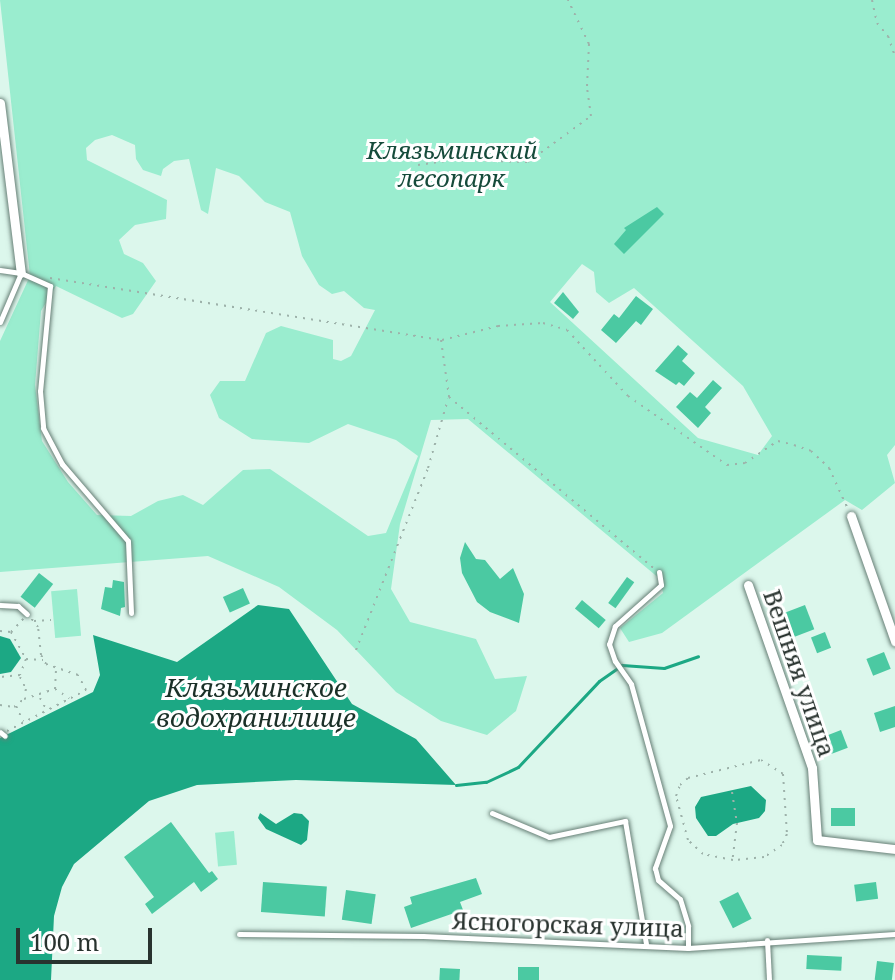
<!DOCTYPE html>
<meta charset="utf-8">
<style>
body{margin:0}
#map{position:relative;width:895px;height:980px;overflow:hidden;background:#dcf7ec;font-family:"Noto Serif",serif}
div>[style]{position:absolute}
.green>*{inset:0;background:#9aedcf;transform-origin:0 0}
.water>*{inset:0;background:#1ca884}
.stream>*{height:3px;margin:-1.5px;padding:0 1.5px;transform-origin:1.5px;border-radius:1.5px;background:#1ca884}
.building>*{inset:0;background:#4bc9a2;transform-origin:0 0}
.path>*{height:2px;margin-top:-1px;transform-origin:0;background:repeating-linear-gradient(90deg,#9db2aa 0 2px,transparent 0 8px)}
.roads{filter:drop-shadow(0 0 2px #677f76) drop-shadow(0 0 2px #677f76)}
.lane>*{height:5px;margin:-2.5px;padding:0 2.5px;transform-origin:2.5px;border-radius:2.5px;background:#fff}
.street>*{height:9px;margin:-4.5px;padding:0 4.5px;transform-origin:4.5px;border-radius:4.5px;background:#fff}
span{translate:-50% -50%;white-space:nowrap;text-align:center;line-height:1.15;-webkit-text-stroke:6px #fff;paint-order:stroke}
.park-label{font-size:24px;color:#164b3b;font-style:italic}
.street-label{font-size:24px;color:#29332f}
.water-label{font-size:26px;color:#1b3028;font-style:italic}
.scale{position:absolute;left:16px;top:928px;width:136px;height:36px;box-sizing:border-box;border:4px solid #29332f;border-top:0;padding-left:10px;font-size:24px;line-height:28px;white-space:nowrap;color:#29332f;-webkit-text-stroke:6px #fff;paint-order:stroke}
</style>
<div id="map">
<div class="green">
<i style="clip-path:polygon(evenodd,0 0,895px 0,895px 445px,887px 455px,895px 483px,862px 510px,845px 500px,662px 633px,629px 642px,620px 628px,663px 593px,660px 579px,468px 419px,431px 420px,400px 524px,391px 589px,410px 622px,476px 639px,495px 679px,527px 676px,516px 711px,487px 735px,441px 721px,396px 692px,337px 630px,279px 587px,208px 556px,0 572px,0 341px,30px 276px,0 0,112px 135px,135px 145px,136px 159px,143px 170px,161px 176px,163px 169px,174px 161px,189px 159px,201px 210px,208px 214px,216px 168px,239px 176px,265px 202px,290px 212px,302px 256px,319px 285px,332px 294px,344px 291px,364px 308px,375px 310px,351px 356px,341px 361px,333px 359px,333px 340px,281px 326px,266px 333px,245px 381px,220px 381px,210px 395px,219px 418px,252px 439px,309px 443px,348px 424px,396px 440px,418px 456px,386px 533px,368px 536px,270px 469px,243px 470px,203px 505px,183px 495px,158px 501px,131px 516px,97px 515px,68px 482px,42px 441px,35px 385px,41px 311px,56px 286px,122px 318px,133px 314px,156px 281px,143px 263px,124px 254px,119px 240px,135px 225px,166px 219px,167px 200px,87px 160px,86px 148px,95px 140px,112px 135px,0 0,582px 264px,594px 272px,596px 292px,609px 303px,634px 288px,743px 386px,772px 436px,758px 455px,698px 438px,550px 302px,582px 264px)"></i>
<i style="left:77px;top:589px;width:47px;height:26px;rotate:85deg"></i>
<i style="left:234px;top:831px;width:34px;height:19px;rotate:85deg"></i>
</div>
<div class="water">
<i style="clip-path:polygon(258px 605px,289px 609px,352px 704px,416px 739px,456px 785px,296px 780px,197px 785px,149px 801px,74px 864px,62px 887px,54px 916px,51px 980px,0 980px,0 738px,93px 692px,100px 675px,93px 635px,177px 662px)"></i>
<i style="clip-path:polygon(0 636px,10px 639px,21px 658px,11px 672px,0 674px)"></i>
<i style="clip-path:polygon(751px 786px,766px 800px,765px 811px,759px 818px,733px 824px,716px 836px,708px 836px,696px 818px,695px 807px,701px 797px)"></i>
<i style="clip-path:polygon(260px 813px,276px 824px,294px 813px,302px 814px,309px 821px,307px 840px,301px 845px,266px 829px,258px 818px)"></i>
</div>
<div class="stream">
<i style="left:456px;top:785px;width:30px;rotate:-6deg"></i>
<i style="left:486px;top:782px;width:35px;rotate:-25deg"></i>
<i style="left:518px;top:767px;width:118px;rotate:-46.7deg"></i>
<i style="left:599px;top:681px;width:28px;rotate:-35deg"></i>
<i style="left:622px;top:665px;width:42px;rotate:4.1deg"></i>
<i style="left:664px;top:668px;width:36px;rotate:-19deg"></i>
</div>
<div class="building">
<i style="clip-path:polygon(657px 207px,664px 214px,624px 254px,614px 244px,626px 230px,624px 228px)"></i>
<i style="clip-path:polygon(563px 292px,579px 312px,573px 319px,554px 303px)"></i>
<i style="clip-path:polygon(636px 296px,653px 309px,641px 325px,636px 321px,616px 343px,601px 330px,614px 314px,619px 318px)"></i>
<i style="clip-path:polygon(678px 345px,688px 354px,682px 361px,695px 373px,684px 386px,679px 382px,676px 385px,655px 371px)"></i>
<i style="clip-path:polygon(713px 380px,722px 388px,705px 407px,711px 413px,698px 428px,676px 407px,690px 392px,697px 398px)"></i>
<i style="clip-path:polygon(465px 542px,476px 559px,485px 560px,500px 579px,513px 568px,524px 594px,519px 623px,490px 612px,477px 602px,462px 573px,460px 558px)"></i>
<i style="left:39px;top:573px;width:18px;height:30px;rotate:38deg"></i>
<i style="left:627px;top:577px;width:9px;height:32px;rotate:36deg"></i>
<i style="clip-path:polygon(113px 580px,124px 582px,125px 607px,121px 608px,120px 616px,101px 609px,105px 587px,112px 588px)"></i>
<i style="left:243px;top:588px;width:17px;height:22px;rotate:66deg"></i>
<i style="left:582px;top:600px;width:31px;height:11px;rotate:40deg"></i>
<i style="left:805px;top:605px;width:26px;height:21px;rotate:69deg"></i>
<i style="left:825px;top:632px;width:17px;height:15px;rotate:69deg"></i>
<i style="left:884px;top:652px;width:18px;height:19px;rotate:68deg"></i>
<i style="clip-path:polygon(895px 706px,895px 727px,880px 732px,874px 713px)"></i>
<i style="left:841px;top:730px;width:19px;height:22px;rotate:69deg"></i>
<i style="left:831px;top:808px;width:24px;height:18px"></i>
<i style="clip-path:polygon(171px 822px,209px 873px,212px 871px,218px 879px,201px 892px,194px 882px,152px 914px,145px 904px,154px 897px,124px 857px)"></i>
<i style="clip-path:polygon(476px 878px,482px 894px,460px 902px,463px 910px,411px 928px,404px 907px,412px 904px,410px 897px)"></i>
<i style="left:263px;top:882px;width:64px;height:30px;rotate:4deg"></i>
<i style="left:876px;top:882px;width:17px;height:22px;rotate:83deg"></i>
<i style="left:346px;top:890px;width:30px;height:30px;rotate:8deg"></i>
<i style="left:738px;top:892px;width:30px;height:21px;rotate:63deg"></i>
<i style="left:807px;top:955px;width:35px;height:14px;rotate:3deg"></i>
<i style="left:877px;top:961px;width:17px;height:19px;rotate:7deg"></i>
<i style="left:518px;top:967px;width:21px;height:13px"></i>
<i style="left:440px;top:968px;width:20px;height:12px;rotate:3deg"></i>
</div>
<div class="path">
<i style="left:872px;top:0;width:24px;rotate:78deg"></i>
<i style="left:877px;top:23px;width:17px;rotate:50deg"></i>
<i style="left:888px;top:36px;width:21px;rotate:71deg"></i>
<i style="left:418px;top:165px;width:35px;rotate:-8deg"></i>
<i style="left:453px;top:160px;width:75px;rotate:1.5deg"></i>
<i style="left:528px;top:162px;width:78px;rotate:-36.1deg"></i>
<i style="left:591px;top:116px;width:30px;rotate:-98deg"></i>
<i style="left:587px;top:86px;width:42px;rotate:-87.3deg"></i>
<i style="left:589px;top:44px;width:49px;rotate:-115.5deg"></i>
<i style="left:50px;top:278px;width:396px;rotate:9deg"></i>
<i style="left:441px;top:340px;width:58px;rotate:82deg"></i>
<i style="left:449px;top:397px;width:268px;rotate:39.9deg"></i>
<i style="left:442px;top:340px;width:58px;rotate:-14deg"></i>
<i style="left:498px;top:326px;width:45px;rotate:-3.8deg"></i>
<i style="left:543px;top:323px;width:25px;rotate:16deg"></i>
<i style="left:567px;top:330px;width:90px;rotate:47.3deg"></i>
<i style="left:628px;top:396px;width:121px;rotate:34.9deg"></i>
<i style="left:727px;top:465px;width:18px;rotate:-6deg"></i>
<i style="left:745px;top:463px;width:40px;rotate:-34deg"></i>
<i style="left:778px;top:441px;width:16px;rotate:14deg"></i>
<i style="left:794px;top:445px;width:18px;rotate:19deg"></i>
<i style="left:811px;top:451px;width:25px;rotate:43deg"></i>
<i style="left:829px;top:468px;width:43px;rotate:65.2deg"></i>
<i style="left:34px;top:621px;width:17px;rotate:-3deg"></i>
<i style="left:0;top:631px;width:11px;rotate:5deg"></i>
<i style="left:11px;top:632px;width:31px;rotate:61deg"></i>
<i style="left:26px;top:659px;width:17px;rotate:111deg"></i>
<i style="left:20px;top:675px;width:20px;rotate:174deg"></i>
<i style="left:11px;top:632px;width:19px;rotate:-47deg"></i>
<i style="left:356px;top:650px;width:196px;rotate:-68.4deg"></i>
<i style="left:428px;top:468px;width:72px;rotate:-73.8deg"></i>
<i style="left:26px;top:659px;width:17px;rotate:3deg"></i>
<i style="left:20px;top:677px;width:13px;rotate:63deg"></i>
<i style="left:26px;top:689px;width:8px;rotate:104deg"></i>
<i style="left:55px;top:689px;width:17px;rotate:33deg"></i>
<i style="left:40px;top:698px;width:13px;rotate:61deg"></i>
<i style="left:0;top:705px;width:14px;rotate:8deg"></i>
<i style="left:14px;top:707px;width:13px;rotate:-39deg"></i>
<i style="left:24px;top:699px;width:33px;rotate:-18deg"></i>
<i style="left:55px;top:689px;width:20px;rotate:-87deg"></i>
<i style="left:16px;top:706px;width:17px;rotate:65deg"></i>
<i style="left:7px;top:731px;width:89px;rotate:-27.4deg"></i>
<i style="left:86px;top:690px;width:17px;rotate:-118deg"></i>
<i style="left:78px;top:675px;width:34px;rotate:-161deg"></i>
<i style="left:46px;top:664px;width:10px;rotate:-119deg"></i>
<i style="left:41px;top:655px;width:28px;rotate:-96deg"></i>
<i style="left:38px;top:627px;width:11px;rotate:-128deg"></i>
<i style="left:761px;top:760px;width:26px;rotate:32deg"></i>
<i style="left:783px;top:774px;width:60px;rotate:86.2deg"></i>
<i style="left:787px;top:834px;width:12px;rotate:114deg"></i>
<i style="left:782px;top:845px;width:22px;rotate:146deg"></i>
<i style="left:764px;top:857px;width:31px;rotate:174deg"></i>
<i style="left:733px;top:860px;width:31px;rotate:-169deg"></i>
<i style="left:703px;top:854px;width:21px;rotate:-137deg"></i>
<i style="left:688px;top:840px;width:46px;rotate:-105.3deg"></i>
<i style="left:676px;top:796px;width:12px;rotate:-70deg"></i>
<i style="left:680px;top:785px;width:11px;rotate:-41deg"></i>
<i style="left:688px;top:778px;width:75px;rotate:-13.9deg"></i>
<i style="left:732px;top:792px;width:31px;rotate:81deg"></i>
<i style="left:737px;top:823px;width:35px;rotate:97deg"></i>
</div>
<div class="roads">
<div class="lane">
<i style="left:0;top:270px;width:21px;rotate:8deg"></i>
<i style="left:21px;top:273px;width:32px;rotate:24deg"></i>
<i style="left:50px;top:286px;width:105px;rotate:95.4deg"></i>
<i style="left:40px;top:391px;width:37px;rotate:85deg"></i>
<i style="left:43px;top:428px;width:41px;rotate:62.2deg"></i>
<i style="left:62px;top:464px;width:101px;rotate:49.4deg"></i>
<i style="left:128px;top:541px;width:72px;rotate:87.6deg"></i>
<i style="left:0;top:322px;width:53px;rotate:-66.8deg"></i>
<i style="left:659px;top:572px;width:13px;rotate:81deg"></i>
<i style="left:661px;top:585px;width:62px;rotate:138.3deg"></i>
<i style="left:615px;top:626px;width:19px;rotate:108deg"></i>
<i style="left:609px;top:644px;width:18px;rotate:71deg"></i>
<i style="left:615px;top:661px;width:28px;rotate:55deg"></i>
<i style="left:631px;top:684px;width:147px;rotate:74.6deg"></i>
<i style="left:670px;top:826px;width:45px;rotate:109.7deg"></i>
<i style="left:655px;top:868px;width:12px;rotate:76deg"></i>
<i style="left:658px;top:880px;width:29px;rotate:41deg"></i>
<i style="left:680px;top:899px;width:28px;rotate:73deg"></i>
<i style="left:688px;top:926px;width:22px;rotate:90deg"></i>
<i style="left:0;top:605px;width:18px;rotate:3deg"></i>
<i style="left:18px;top:606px;width:12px;rotate:42deg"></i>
<i style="left:0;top:732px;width:6px;rotate:39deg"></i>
<i style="left:492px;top:813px;width:62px;rotate:22.8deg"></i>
<i style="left:549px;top:837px;width:78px;rotate:-11.9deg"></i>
<i style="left:625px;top:821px;width:125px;rotate:80.3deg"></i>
<i style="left:239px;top:934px;width:184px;rotate:0.6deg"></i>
<i style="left:423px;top:936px;width:265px;rotate:2.6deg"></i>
<i style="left:688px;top:948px;width:207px;rotate:-3.9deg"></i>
<i style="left:767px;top:940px;width:40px;rotate:87.1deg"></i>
</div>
<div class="street">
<i style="left:0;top:103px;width:171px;rotate:83deg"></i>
<i style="left:851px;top:516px;width:133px;rotate:70.6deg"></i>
<i style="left:748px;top:585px;width:194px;rotate:70.7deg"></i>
<i style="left:812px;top:768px;width:72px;rotate:86deg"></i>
<i style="left:817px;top:840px;width:79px;rotate:6.6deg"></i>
</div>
</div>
<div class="park-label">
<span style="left:452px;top:164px">Клязьминский<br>лесопарк</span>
</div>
<div class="street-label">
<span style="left:800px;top:673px;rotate:71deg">Вешняя улица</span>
<span style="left:568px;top:924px;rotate:2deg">Ясногорская улица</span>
</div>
<div class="water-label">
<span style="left:256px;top:703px">Клязьминское<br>водохранилище</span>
</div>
<div class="scale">100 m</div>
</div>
